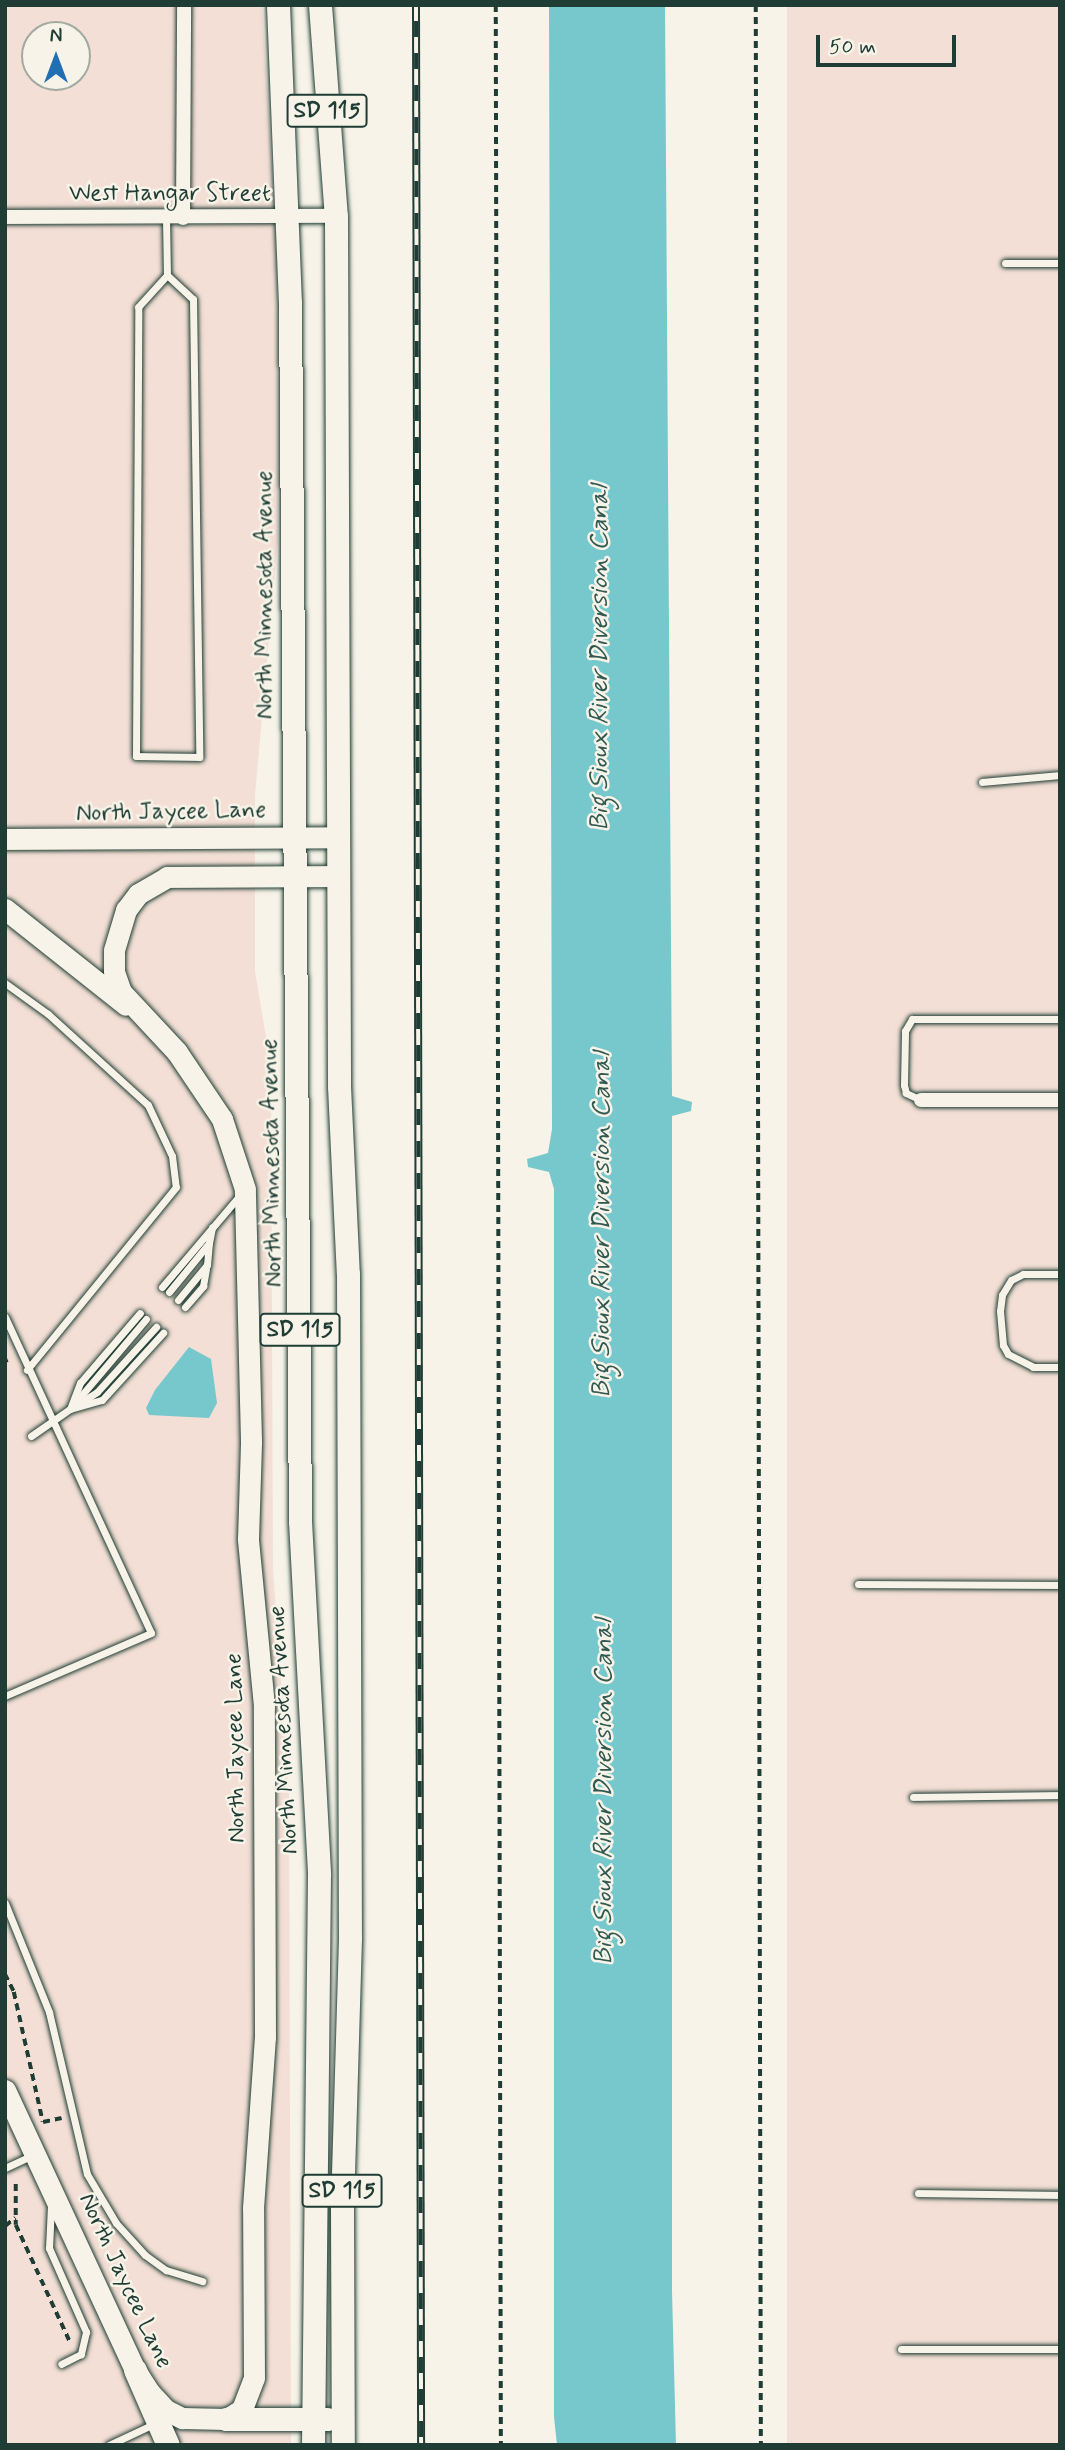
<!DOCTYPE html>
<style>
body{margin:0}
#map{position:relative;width:1065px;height:2450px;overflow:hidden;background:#f7f3e8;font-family:Mynerve,sans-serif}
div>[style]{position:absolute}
.built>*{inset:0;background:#f3dfd5;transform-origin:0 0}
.water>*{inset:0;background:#76c8cc}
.path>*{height:3.5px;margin-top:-1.75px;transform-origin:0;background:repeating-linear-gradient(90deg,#1f3d34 0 7px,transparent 0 12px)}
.roads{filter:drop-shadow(0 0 2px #1f3d34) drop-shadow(0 0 2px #1f3d34)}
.service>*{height:7px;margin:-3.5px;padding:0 3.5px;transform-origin:3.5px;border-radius:3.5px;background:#f7f3e8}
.minor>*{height:14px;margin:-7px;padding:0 7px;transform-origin:7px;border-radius:7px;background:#f7f3e8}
.secondary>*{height:21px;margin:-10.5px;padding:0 10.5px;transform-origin:10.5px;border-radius:10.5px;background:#f7f3e8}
.primary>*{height:23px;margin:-11.5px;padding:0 11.5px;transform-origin:11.5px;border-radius:11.5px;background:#f7f3e8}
.rail>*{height:8px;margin-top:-4px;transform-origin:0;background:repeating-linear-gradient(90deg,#f7f3e8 0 16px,#1f3d34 0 32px);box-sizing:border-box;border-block:2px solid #1f3d34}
span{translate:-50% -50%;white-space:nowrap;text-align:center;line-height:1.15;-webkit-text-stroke:5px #f7f3e8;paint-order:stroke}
.shield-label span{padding:2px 5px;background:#f7f3e8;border:2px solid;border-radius:5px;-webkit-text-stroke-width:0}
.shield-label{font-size:23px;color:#1f3d34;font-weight:700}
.street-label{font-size:24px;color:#1f3d34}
.water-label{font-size:26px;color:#305952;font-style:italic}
.frame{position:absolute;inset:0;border:7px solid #1f3d34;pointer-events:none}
.north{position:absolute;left:21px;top:21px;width:70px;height:70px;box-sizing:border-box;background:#f7f3e8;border:2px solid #a1aaa0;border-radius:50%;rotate:0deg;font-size:19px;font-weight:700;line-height:28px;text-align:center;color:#1f3d34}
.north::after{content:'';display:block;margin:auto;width:24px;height:32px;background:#1f6fb2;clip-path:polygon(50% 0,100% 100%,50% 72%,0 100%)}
.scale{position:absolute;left:816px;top:35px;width:140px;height:32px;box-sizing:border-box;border:4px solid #1f3d34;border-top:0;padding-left:9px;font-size:21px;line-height:24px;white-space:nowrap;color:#1f3d34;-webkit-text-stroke:5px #f7f3e8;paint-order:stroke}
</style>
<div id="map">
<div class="built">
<i style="clip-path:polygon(evenodd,5px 5px,262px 5px,277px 255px,278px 538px,255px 795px,255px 971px,271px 1067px,273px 1570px,289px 1790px,291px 2445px,5px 2445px,5px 5px,35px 35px,77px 35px,77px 77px,35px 77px,35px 35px)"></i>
<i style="left:787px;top:5px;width:273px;height:2440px"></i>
</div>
<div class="water">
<i style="clip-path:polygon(549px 5px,665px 5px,672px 1096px,692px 1102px,691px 1111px,672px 1116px,672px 2291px,676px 2445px,557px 2445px,554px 2417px,554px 1189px,549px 1172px,528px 1167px,527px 1159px,548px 1153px,552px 1129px)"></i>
<i style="clip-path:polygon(189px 1347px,211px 1359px,217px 1403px,209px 1418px,149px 1415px,146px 1408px,155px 1390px)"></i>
</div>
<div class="path">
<i style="left:496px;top:5px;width:2440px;rotate:89.88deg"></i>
<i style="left:756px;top:5px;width:2440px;rotate:89.88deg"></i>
<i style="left:5px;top:1358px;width:5px;rotate:68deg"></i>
<i style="left:5px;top:1974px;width:20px;rotate:63deg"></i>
<i style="left:14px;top:1992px;width:133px;rotate:77.4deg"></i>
<i style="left:43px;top:2122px;width:19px;rotate:-12deg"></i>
<i style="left:16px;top:2184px;width:41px;rotate:90deg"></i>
<i style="left:16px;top:2225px;width:129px;rotate:65.2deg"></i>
<i style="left:5px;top:2226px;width:13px;rotate:-39deg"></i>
</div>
<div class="roads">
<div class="service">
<i style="left:166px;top:218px;width:57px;rotate:89deg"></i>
<i style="left:167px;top:275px;width:35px;rotate:43deg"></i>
<i style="left:193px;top:299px;width:458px;rotate:89.2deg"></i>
<i style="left:199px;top:757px;width:63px;rotate:-179.1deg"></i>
<i style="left:136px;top:756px;width:449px;rotate:-89.7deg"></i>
<i style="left:138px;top:307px;width:43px;rotate:-47.8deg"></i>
<i style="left:1005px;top:263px;width:55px"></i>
<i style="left:982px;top:782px;width:78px;rotate:-5.1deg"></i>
<i style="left:5px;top:983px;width:53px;rotate:35.8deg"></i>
<i style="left:48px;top:1014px;width:135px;rotate:42.3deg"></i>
<i style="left:148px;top:1105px;width:56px;rotate:64.8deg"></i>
<i style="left:172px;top:1156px;width:31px;rotate:83deg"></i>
<i style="left:176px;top:1187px;width:236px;rotate:129.2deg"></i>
<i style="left:921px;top:1100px;width:17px;rotate:-155deg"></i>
<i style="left:906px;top:1093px;width:8px;rotate:-104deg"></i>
<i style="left:904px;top:1085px;width:54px;rotate:-88.9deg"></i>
<i style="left:905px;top:1031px;width:14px;rotate:-60deg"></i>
<i style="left:912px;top:1019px;width:148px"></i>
<i style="left:1060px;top:1274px;width:37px;rotate:180deg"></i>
<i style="left:1023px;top:1274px;width:13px;rotate:153deg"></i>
<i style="left:1011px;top:1280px;width:17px;rotate:121deg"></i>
<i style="left:1002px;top:1295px;width:16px;rotate:97deg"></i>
<i style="left:1000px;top:1311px;width:34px;rotate:85deg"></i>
<i style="left:1003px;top:1345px;width:10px;rotate:61deg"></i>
<i style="left:1008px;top:1354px;width:28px;rotate:27deg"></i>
<i style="left:1033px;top:1367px;width:27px"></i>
<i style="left:162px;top:1287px;width:122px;rotate:-49.7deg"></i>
<i style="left:169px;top:1292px;width:63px;rotate:-50.8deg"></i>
<i style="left:209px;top:1243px;width:16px;rotate:-79deg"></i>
<i style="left:178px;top:1300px;width:45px;rotate:-50.4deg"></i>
<i style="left:207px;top:1265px;width:22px;rotate:-85deg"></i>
<i style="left:185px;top:1307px;width:28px;rotate:-49deg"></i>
<i style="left:203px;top:1286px;width:17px;rotate:-80deg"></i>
<i style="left:5px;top:1317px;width:348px;rotate:65.2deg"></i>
<i style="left:151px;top:1633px;width:159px;rotate:156.7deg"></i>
<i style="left:75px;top:1403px;width:110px;rotate:-49.8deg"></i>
<i style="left:80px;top:1403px;width:20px;rotate:-33deg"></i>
<i style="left:97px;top:1392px;width:88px;rotate:-47.8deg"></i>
<i style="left:70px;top:1409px;width:33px;rotate:-16deg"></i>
<i style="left:102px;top:1400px;width:91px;rotate:-47.7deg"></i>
<i style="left:31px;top:1436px;width:47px;rotate:-34.7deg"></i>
<i style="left:70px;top:1409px;width:28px;rotate:-69deg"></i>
<i style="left:80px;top:1383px;width:92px;rotate:-49.4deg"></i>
<i style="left:858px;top:1584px;width:202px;rotate:0.3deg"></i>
<i style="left:913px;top:1797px;width:147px;rotate:-0.8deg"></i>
<i style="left:5px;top:1903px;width:118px;rotate:68deg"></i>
<i style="left:49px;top:2012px;width:166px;rotate:76.8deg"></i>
<i style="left:87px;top:2174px;width:57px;rotate:59.4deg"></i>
<i style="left:116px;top:2223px;width:43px;rotate:47.8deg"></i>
<i style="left:145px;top:2255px;width:26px;rotate:36deg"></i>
<i style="left:166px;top:2270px;width:38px;rotate:17deg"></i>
<i style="left:5px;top:2168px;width:31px;rotate:-25deg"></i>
<i style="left:918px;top:2193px;width:142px;rotate:0.8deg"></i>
<i style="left:51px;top:2206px;width:42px;rotate:92.7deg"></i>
<i style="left:49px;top:2248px;width:92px;rotate:66.2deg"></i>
<i style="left:86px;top:2332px;width:23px;rotate:103deg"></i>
<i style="left:81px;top:2354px;width:22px;rotate:153deg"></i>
<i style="left:901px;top:2349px;width:159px"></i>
<i style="left:109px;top:2445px;width:52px;rotate:-25.1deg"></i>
</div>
<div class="minor">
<i style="left:5px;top:217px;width:331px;rotate:-0.2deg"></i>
<i style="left:183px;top:218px;width:213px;rotate:-89.7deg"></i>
<i style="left:921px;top:1100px;width:139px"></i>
</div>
<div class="secondary">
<i style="left:5px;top:839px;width:333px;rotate:-0.3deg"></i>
<i style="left:5px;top:909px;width:154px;rotate:38.4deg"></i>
<i style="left:5px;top:2090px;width:309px;rotate:65.1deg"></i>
<i style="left:135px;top:2370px;width:27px;rotate:57deg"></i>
<i style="left:150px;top:2393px;width:23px;rotate:47deg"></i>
<i style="left:166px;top:2410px;width:18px;rotate:27deg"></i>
<i style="left:182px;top:2418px;width:44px;rotate:1.3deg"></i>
<i style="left:226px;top:2419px;width:10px;rotate:-29deg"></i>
<i style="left:235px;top:2414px;width:9px;rotate:-36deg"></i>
<i style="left:242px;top:2409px;width:33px;rotate:-69deg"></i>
<i style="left:254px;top:2378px;width:170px;rotate:-90.3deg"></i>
<i style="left:253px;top:2208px;width:171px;rotate:-86deg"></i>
<i style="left:265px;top:2037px;width:331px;rotate:-90.2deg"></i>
<i style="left:264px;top:1706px;width:168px;rotate:-95.5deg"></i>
<i style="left:248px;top:1539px;width:98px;rotate:-88.2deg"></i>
<i style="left:251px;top:1441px;width:252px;rotate:-91.4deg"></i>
<i style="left:245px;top:1189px;width:74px;rotate:-108.2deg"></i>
<i style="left:222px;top:1119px;width:81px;rotate:-123.9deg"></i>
<i style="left:177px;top:1052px;width:82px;rotate:-133deg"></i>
<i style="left:121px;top:992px;width:21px;rotate:-109deg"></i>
<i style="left:114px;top:972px;width:22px;rotate:-90deg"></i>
<i style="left:114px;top:950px;width:42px;rotate:-73.3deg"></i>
<i style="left:126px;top:910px;width:20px;rotate:-53deg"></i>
<i style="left:138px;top:894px;width:34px;rotate:-30deg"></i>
<i style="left:167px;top:877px;width:171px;rotate:-0.3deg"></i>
</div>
<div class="primary">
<i style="left:278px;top:5px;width:298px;rotate:87.7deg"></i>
<i style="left:290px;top:303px;width:1218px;rotate:89.53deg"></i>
<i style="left:300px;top:1521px;width:354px;rotate:86.9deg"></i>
<i style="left:319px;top:1874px;width:571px;rotate:90.6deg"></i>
<i style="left:320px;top:5px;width:212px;rotate:85.7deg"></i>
<i style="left:336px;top:216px;width:870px;rotate:89.8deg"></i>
<i style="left:339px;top:1086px;width:188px;rotate:87.3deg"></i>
<i style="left:348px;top:1274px;width:664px;rotate:89.83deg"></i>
<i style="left:350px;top:1938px;width:269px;rotate:91.7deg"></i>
<i style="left:342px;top:2207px;width:238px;rotate:89.8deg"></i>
<i style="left:135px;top:2370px;width:82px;rotate:66.3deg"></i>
<i style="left:226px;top:2419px;width:101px"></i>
</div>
</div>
<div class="rail">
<i style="left:416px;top:5px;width:2440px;rotate:89.88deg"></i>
</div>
<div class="shield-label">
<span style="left:327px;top:111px">SD 115</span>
<span style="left:300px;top:1330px">SD 115</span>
<span style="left:342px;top:2191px">SD 115</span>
</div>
<div class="street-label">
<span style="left:170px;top:194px">West Hangar Street</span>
<span style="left:265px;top:595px;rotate:-90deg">North Minnesota Avenue</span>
<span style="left:171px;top:812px;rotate:-1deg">North Jaycee Lane</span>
<span style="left:272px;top:1163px;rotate:-91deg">North Minnesota Avenue</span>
<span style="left:284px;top:1730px;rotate:-93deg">North Minnesota Avenue</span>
<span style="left:236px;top:1748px;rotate:-91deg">North Jaycee Lane</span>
<span style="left:125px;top:2281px;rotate:65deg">North Jaycee Lane</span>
</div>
<div class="water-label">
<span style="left:601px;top:658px;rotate:-90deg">Big Sioux River Diversion Canal</span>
<span style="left:603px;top:1225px;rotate:-90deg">Big Sioux River Diversion Canal</span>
<span style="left:605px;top:1792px;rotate:-90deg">Big Sioux River Diversion Canal</span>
</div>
<div class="frame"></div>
<div class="north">N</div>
<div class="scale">50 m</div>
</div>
